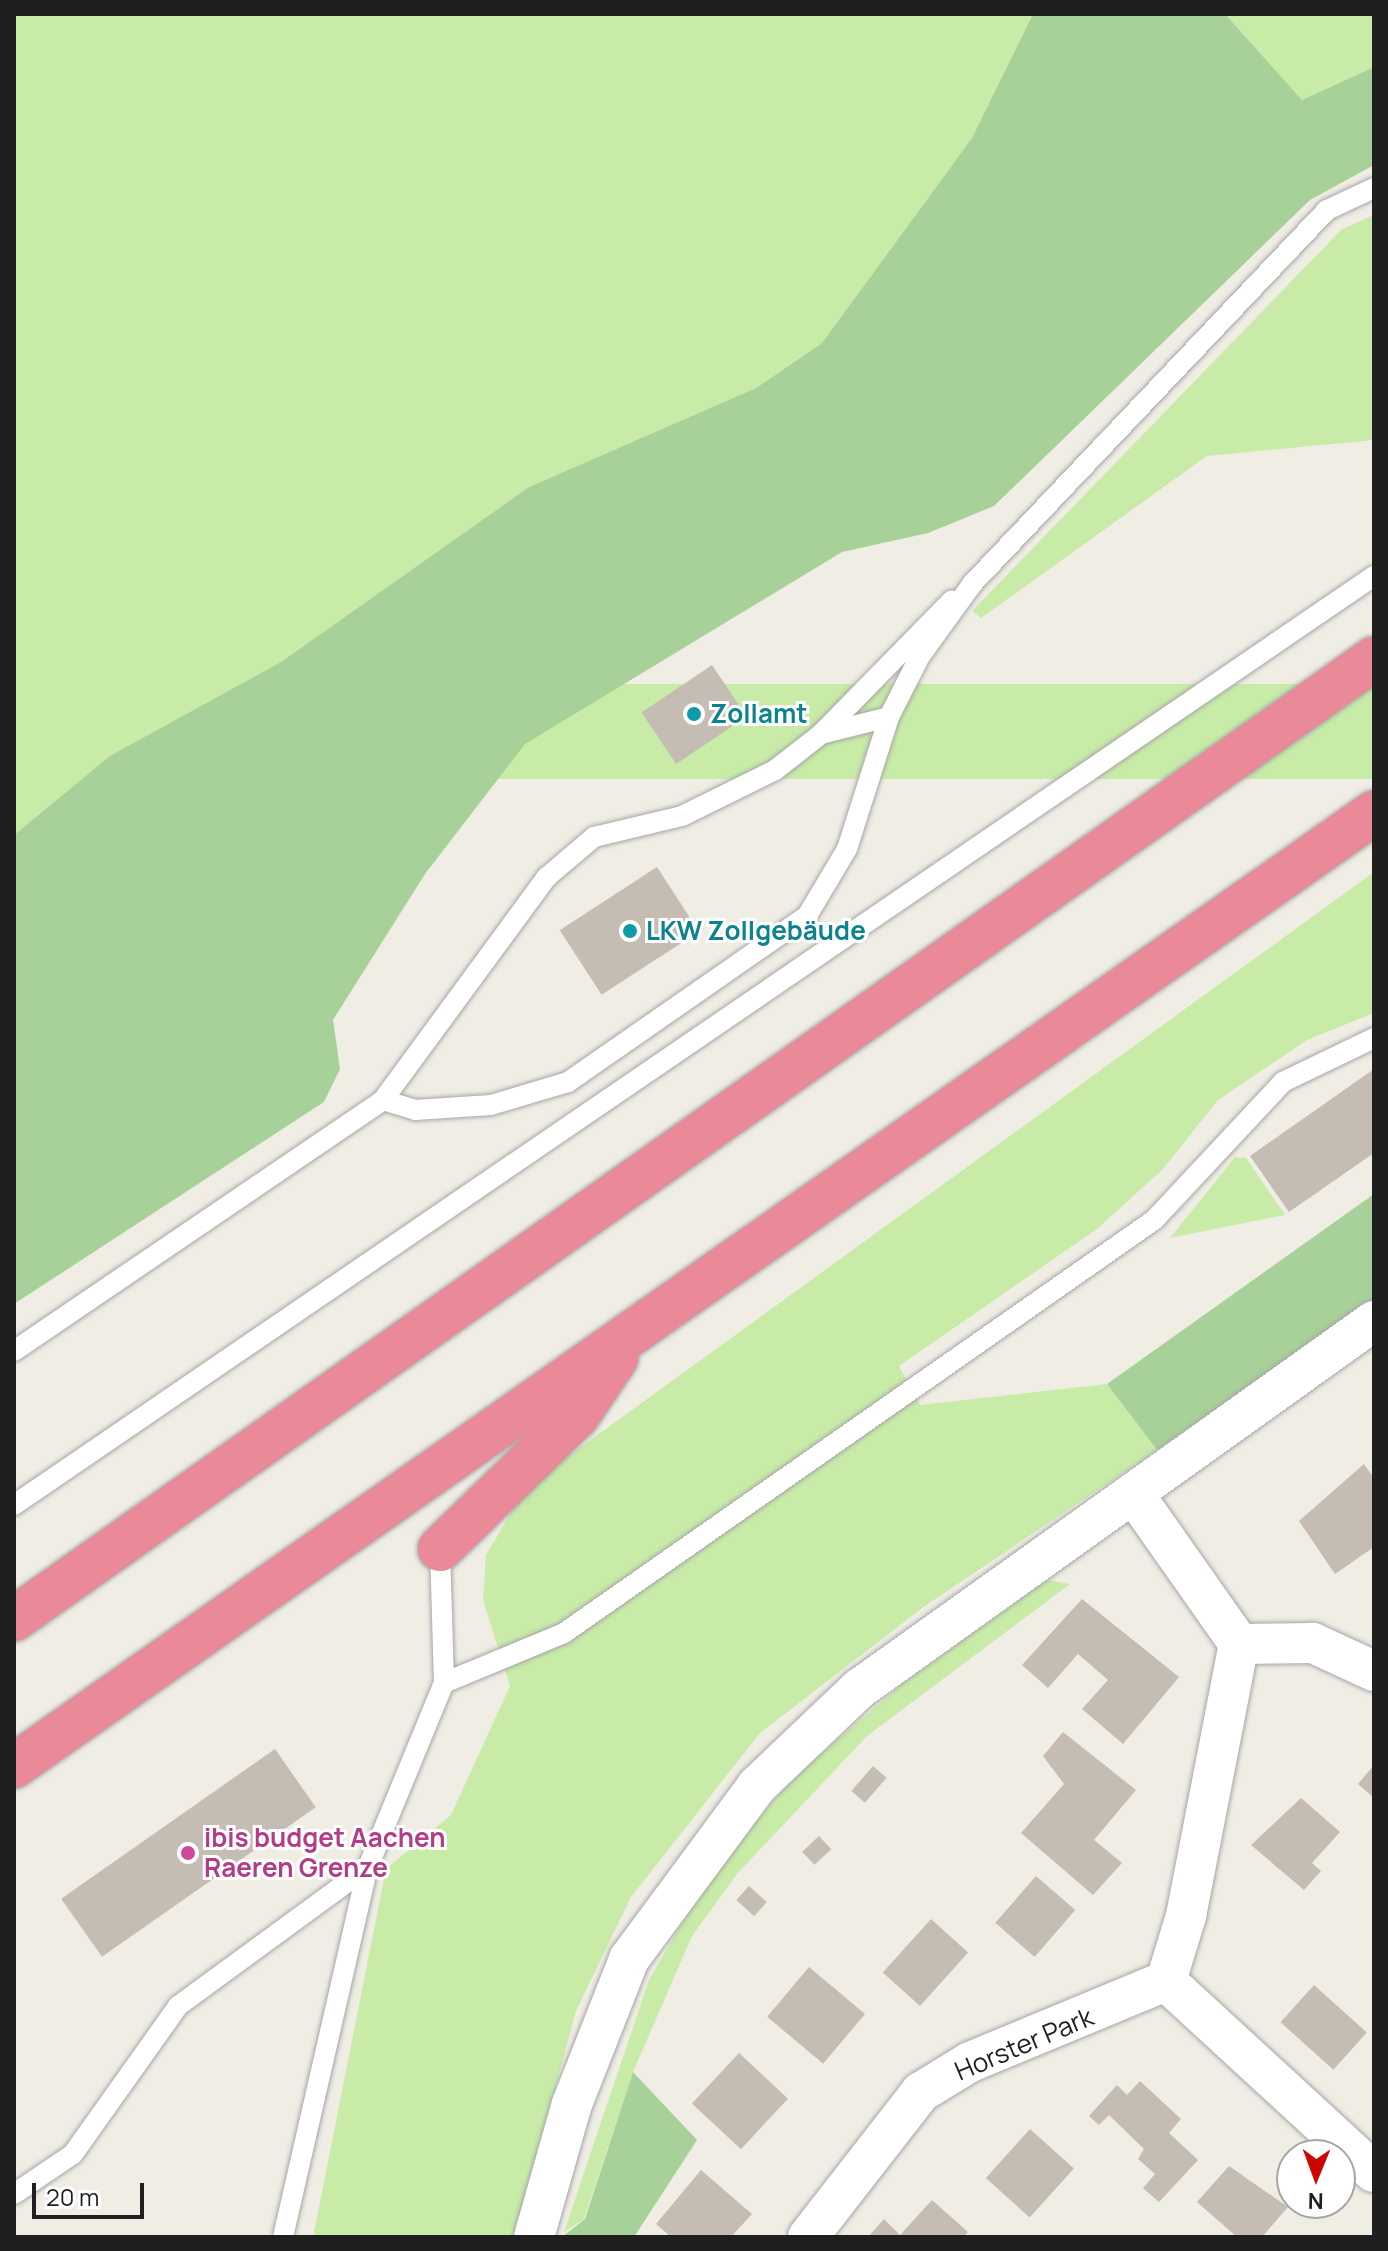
<!DOCTYPE html>
<meta charset="utf-8">
<style>
body{margin:0}
#map{position:relative;width:1388px;height:2251px;overflow:hidden;background:#f0ede5;font-family:Manrope,sans-serif}
div>[style]{position:absolute}
.grass>*{inset:0;background:#c8eca8;transform-origin:0 0}
.forest>*{inset:0;background:#a7d198}
.building>*{inset:0;background:#c5bcb4;transform-origin:0 0}
.roads{filter:drop-shadow(0 0 2px #a6a6a6) drop-shadow(0 0 2px #a6a6a6)}
.service>*{height:20px;margin:-10px;padding:0 10px;transform-origin:10px;border-radius:10px;background:#fff}
.minor>*{height:40px;margin:-20px;padding:0 20px;transform-origin:20px;border-radius:20px;background:#fff}
.motorway>*{height:44px;margin:-22px;padding:0 22px;transform-origin:22px;border-radius:22px;background:#ea8998}
.dots>*{width:22px;height:22px;translate:-50% -50%;box-sizing:border-box;border:4px solid #fff;border-radius:50%}
span{translate:-50% -50%;white-space:nowrap;text-align:center;line-height:1.15;-webkit-text-stroke:6px #fff;paint-order:stroke}
.culture-label{font-size:26px;color:#0d838f;font-weight:700}
.left{translate:0 -50%;text-align:left}
.hotel-label{font-size:26px;color:#b23c85;font-weight:700}
.street-label{font-size:26px;color:#1f1f1f}
.frame{position:absolute;inset:0;border:16px solid #1f1f1f;pointer-events:none}
.north{position:absolute;left:1276px;top:2139px;width:80px;height:80px;box-sizing:border-box;background:#fff;border:2px solid #a5a5a5;border-radius:50%;rotate:181deg;font-size:22px;font-weight:700;line-height:32px;text-align:center;color:#1f1f1f}
.north::after{content:'';display:block;margin:auto;width:28px;height:36px;background:#ce0600;clip-path:polygon(50% 0,100% 100%,50% 72%,0 100%)}
.scale{position:absolute;left:32px;top:2183px;width:112px;height:36px;box-sizing:border-box;border:4px solid #1f1f1f;border-top:0;padding-left:10px;font-size:24px;line-height:28px;white-space:nowrap;color:#1f1f1f;-webkit-text-stroke:6px #fff;paint-order:stroke}
</style>
<div id="map">
<div class="grass">
<i style="clip-path:polygon(14px 14px,1033px 14px,972px 138px,822px 343px,756px 388px,529px 487px,281px 662px,110px 756px,14px 835px)"></i>
<i style="clip-path:polygon(1225px 14px,1374px 14px,1374px 67px,1302px 100px)"></i>
<i style="clip-path:polygon(1374px 215px,1374px 440px,1207px 456px,981px 618px,972px 611px,1342px 229px)"></i>
<i style="left:1374px;top:684px;width:95px;height:1664px;rotate:90deg"></i>
<i style="clip-path:polygon(1374px 872px,1374px 1013px,1307px 1040px,1218px 1100px,1163px 1169px,1097px 1229px,899px 1366px,920px 1405px,1107px 1384px,1157px 1450px,925px 1606px,760px 1733px,631px 1897px,576px 2011px,515px 2237px,313px 2237px,386px 1869px,451px 1815px,510px 1686px,483px 1600px,486px 1555px,527px 1486px)"></i>
<i style="clip-path:polygon(1235px 1157px,1246px 1158px,1285px 1215px,1170px 1238px)"></i>
<i style="clip-path:polygon(1047px 1580px,1070px 1584px,867px 1736px,737px 1874px,692px 1936px,633px 2072px,584px 2219px,564px 2232px,649px 1980px,709px 1876px,793px 1778px,901px 1685px)"></i>
</div>
<div class="forest">
<i style="clip-path:polygon(1033px 14px,1225px 14px,1302px 100px,1374px 67px,1374px 165px,1310px 200px,994px 506px,928px 533px,842px 552px,525px 744px,425px 874px,333px 1020px,340px 1069px,324px 1102px,14px 1304px,14px 835px,110px 756px,281px 662px,529px 487px,756px 388px,822px 343px,972px 138px)"></i>
<i style="clip-path:polygon(1374px 1194px,1374px 1300px,1157px 1450px,1107px 1384px)"></i>
<i style="clip-path:polygon(633px 2072px,697px 2140px,634px 2237px,562px 2237px,585px 2219px)"></i>
</div>
<div class="building">
<i style="left:712px;top:665px;width:62px;height:85px;rotate:56deg"></i>
<i style="left:657px;top:867px;width:77px;height:116px;rotate:57deg"></i>
<i style="clip-path:polygon(1374px 1069px,1374px 1153px,1289px 1212px,1250px 1156px)"></i>
<i style="clip-path:polygon(1364px 1464px,1374px 1478px,1374px 1547px,1335px 1574px,1299px 1521px)"></i>
<i style="clip-path:polygon(1082px 1599px,1179px 1677px,1123px 1744px,1082px 1709px,1108px 1680px,1078px 1654px,1048px 1688px,1022px 1665px)"></i>
<i style="clip-path:polygon(1063px 1732px,1136px 1790px,1094px 1840px,1122px 1863px,1093px 1895px,1021px 1833px,1064px 1784px,1043px 1756px)"></i>
<i style="left:275px;top:1749px;width:71px;height:261px;rotate:55deg"></i>
<i style="clip-path:polygon(1374px 1765px,1374px 1798px,1358px 1784px)"></i>
<i style="left:873px;top:1766px;width:18px;height:33px;rotate:41deg"></i>
<i style="clip-path:polygon(1301px 1798px,1340px 1832px,1312px 1863px,1321px 1871px,1304px 1890px,1251px 1845px)"></i>
<i style="left:819px;top:1836px;width:18px;height:23px;rotate:47deg"></i>
<i style="left:1036px;top:1876px;width:52px;height:62px;rotate:41deg"></i>
<i style="left:749px;top:1886px;width:24px;height:19px;rotate:42deg"></i>
<i style="left:931px;top:1919px;width:50px;height:72px;rotate:42deg"></i>
<i style="left:809px;top:1967px;width:73px;height:65px;rotate:40deg"></i>
<i style="left:1314px;top:1985px;width:71px;height:50px;rotate:42deg"></i>
<i style="left:739px;top:2053px;width:67px;height:69px;rotate:43deg"></i>
<i style="clip-path:polygon(1140px 2081px,1181px 2119px,1169px 2133px,1198px 2160px,1159px 2202px,1143px 2188px,1155px 2174px,1138px 2159px,1144px 2149px,1109px 2115px,1099px 2125px,1089px 2116px,1117px 2085px,1127px 2095px)"></i>
<i style="left:1030px;top:2129px;width:59px;height:66px;rotate:42deg"></i>
<i style="clip-path:polygon(1229px 2166px,1288px 2207px,1262px 2237px,1237px 2237px,1197px 2202px)"></i>
<i style="clip-path:polygon(701px 2170px,752px 2214px,731px 2237px,671px 2237px,656px 2224px)"></i>
<i style="clip-path:polygon(932px 2200px,968px 2232px,964px 2237px,868px 2237px,884px 2219px,900px 2235px)"></i>
</div>
<div class="roads">
<div class="service">
<i style="left:821px;top:734px;width:70px;rotate:-14deg"></i>
<i style="left:383px;top:1100px;width:34px;rotate:17deg"></i>
<i style="left:415px;top:1110px;width:76px;rotate:-3.8deg"></i>
<i style="left:491px;top:1105px;width:80px;rotate:-16.6deg"></i>
<i style="left:568px;top:1082px;width:291px;rotate:-34.8deg"></i>
<i style="left:807px;top:916px;width:78px;rotate:-59.2deg"></i>
<i style="left:847px;top:849px;width:139px;rotate:-72.3deg"></i>
<i style="left:889px;top:717px;width:68px;rotate:-63.1deg"></i>
<i style="left:920px;top:656px;width:90px;rotate:-54deg"></i>
<i style="left:973px;top:583px;width:514px;rotate:-46.5deg"></i>
<i style="left:1327px;top:210px;width:52px;rotate:-25.1deg"></i>
<i style="left:14px;top:1351px;width:446px;rotate:-34.2deg"></i>
<i style="left:383px;top:1100px;width:277px;rotate:-53.7deg"></i>
<i style="left:547px;top:877px;width:62px;rotate:-40.4deg"></i>
<i style="left:594px;top:837px;width:90px;rotate:-13.4deg"></i>
<i style="left:682px;top:816px;width:104px;rotate:-26.3deg"></i>
<i style="left:775px;top:770px;width:58px;rotate:-38deg"></i>
<i style="left:821px;top:734px;width:187px;rotate:-45.6deg"></i>
<i style="left:14px;top:1505px;width:1647px;rotate:-34.34deg"></i>
<i style="left:444px;top:1683px;width:130px;rotate:-22.6deg"></i>
<i style="left:564px;top:1633px;width:720px;rotate:-34.99deg"></i>
<i style="left:1154px;top:1220px;width:189px;rotate:-46.9deg"></i>
<i style="left:1283px;top:1082px;width:101px;rotate:-25.8deg"></i>
<i style="left:14px;top:2194px;width:71px;rotate:-34.1deg"></i>
<i style="left:73px;top:2154px;width:181px;rotate:-54.6deg"></i>
<i style="left:178px;top:2006px;width:235px;rotate:-36.2deg"></i>
<i style="left:283px;top:2237px;width:380px;rotate:-77.1deg"></i>
<i style="left:368px;top:1867px;width:199px;rotate:-67.6deg"></i>
<i style="left:444px;top:1683px;width:134px;rotate:-91.7deg"></i>
</div>
<div class="minor">
<i style="left:1133px;top:1493px;width:184px;rotate:54.9deg"></i>
<i style="left:1239px;top:1644px;width:74px;rotate:-0.8deg"></i>
<i style="left:1313px;top:1643px;width:67px;rotate:24.7deg"></i>
<i style="left:1166px;top:1981px;width:282px;rotate:42.6deg"></i>
<i style="left:534px;top:2237px;width:138px;rotate:-74.1deg"></i>
<i style="left:572px;top:2104px;width:156px;rotate:-68.5deg"></i>
<i style="left:629px;top:1959px;width:215px;rotate:-53.5deg"></i>
<i style="left:757px;top:1786px;width:141px;rotate:-43.6deg"></i>
<i style="left:859px;top:1689px;width:633px;rotate:-35.55deg"></i>
<i style="left:808px;top:2237px;width:184px;rotate:-52.1deg"></i>
<i style="left:921px;top:2092px;width:57px;rotate:-31.5deg"></i>
<i style="left:970px;top:2062px;width:212px;rotate:-22.5deg"></i>
<i style="left:1166px;top:1981px;width:68px;rotate:-72.9deg"></i>
<i style="left:1186px;top:1916px;width:277px;rotate:-79deg"></i>
</div>
<div class="motorway">
<i style="left:440px;top:1549px;width:191px;rotate:-44.2deg"></i>
<i style="left:577px;top:1416px;width:70px;rotate:-56.1deg"></i>
<i style="left:14px;top:1619px;width:1665px;rotate:-35.22deg"></i>
<i style="left:14px;top:1766px;width:1661px;rotate:-35.02deg"></i>
</div>
</div>
<div class="dots">
<i style="left:694px;top:714px;background:#0f9aa8"></i>
<i style="left:630px;top:931px;background:#0f9aa8"></i>
<i style="left:188px;top:1853px;background:#d1479c"></i>
</div>
<div class="culture-label">
<span class="left" style="left:710px;top:714px">Zollamt</span>
<span class="left" style="left:646px;top:931px">LKW Zollgebäude</span>
</div>
<div class="hotel-label">
<span class="left" style="left:204px;top:1853px">ibis budget Aachen<br>Raeren Grenze</span>
</div>
<div class="street-label">
<span style="left:1024px;top:2044px;rotate:-23deg">Horster Park</span>
</div>
<div class="frame"></div>
<div class="north">N</div>
<div class="scale">20 m</div>
</div>
